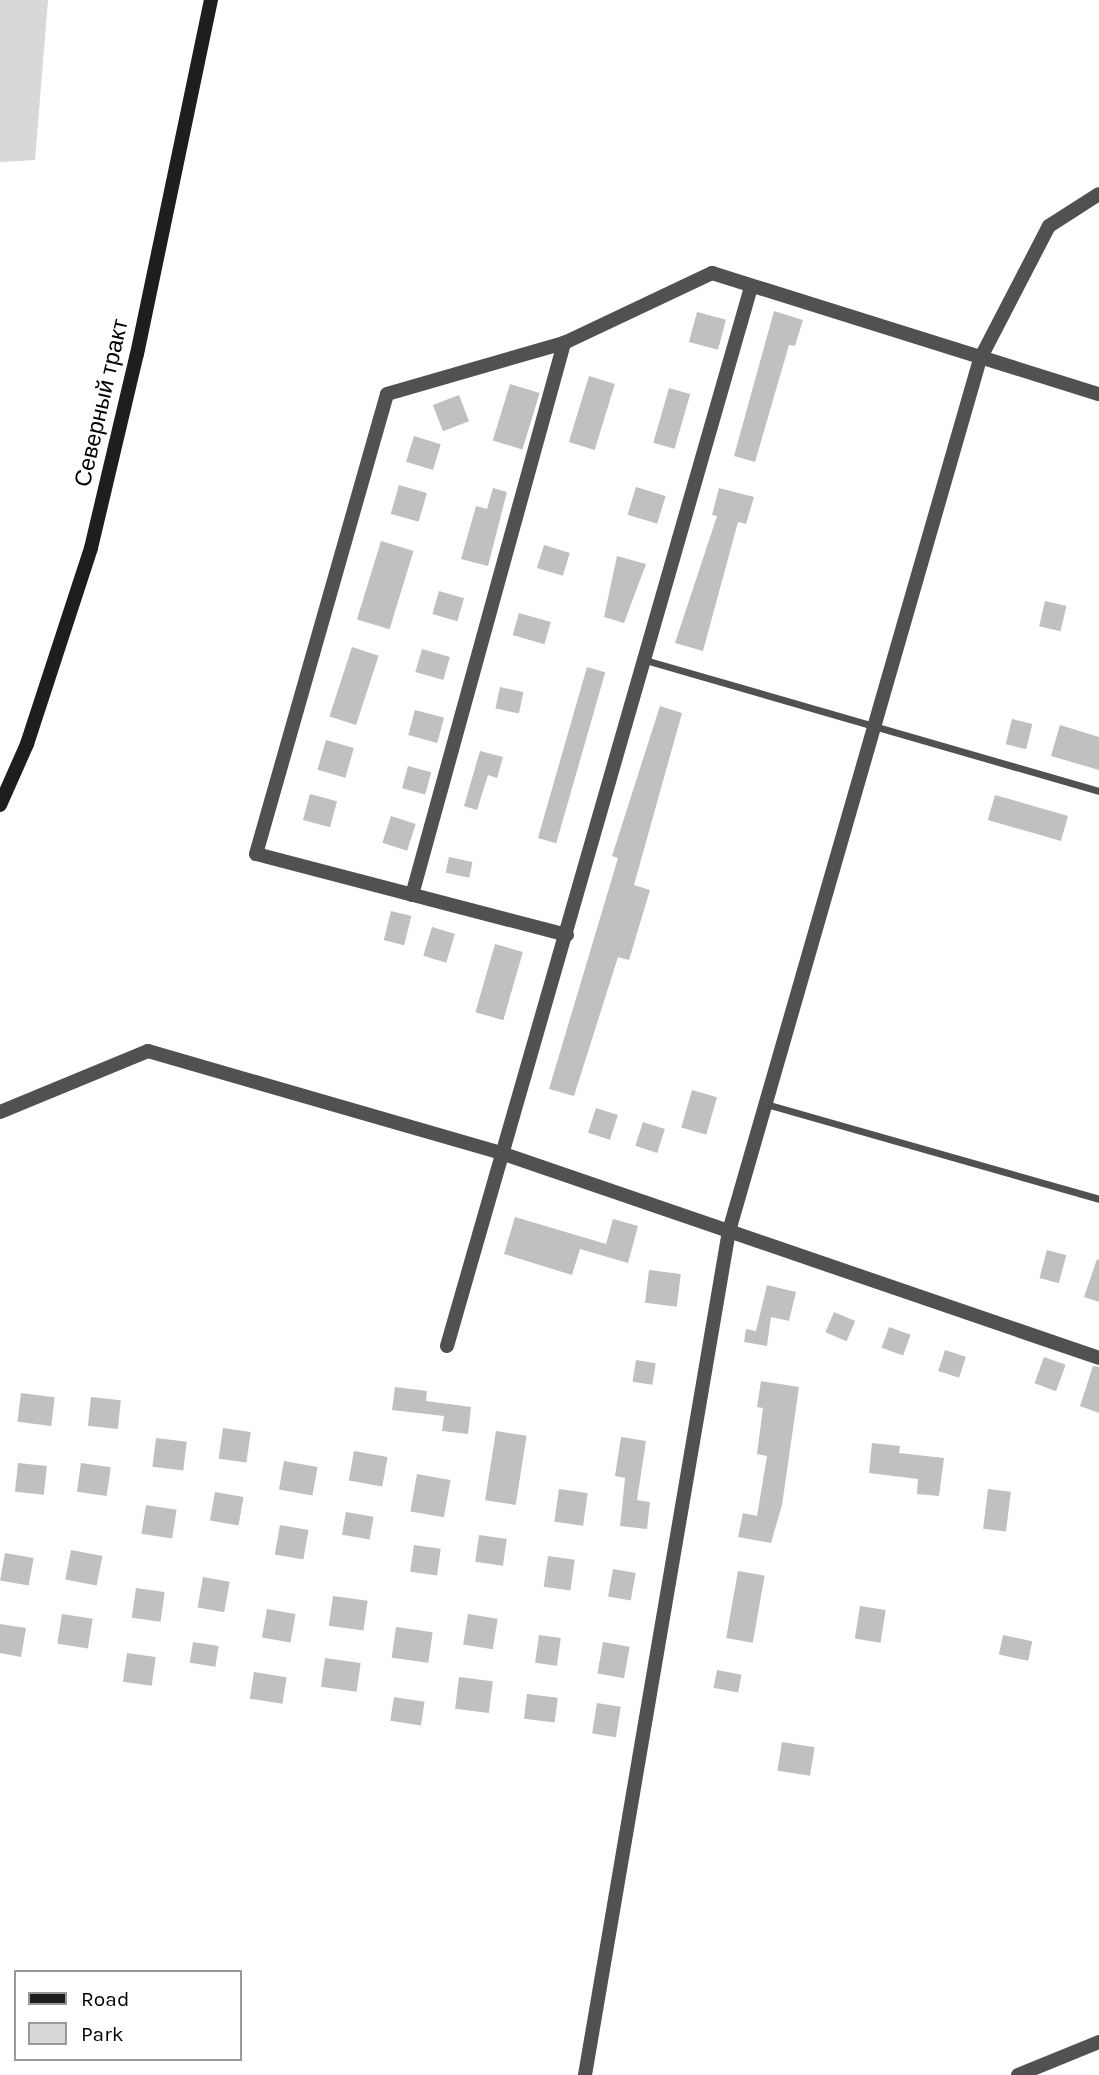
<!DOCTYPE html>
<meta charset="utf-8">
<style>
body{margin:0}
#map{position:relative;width:1099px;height:2075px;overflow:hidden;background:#fff;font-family:Karla,sans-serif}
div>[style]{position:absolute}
.green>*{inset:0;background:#d8d8d8}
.building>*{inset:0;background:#c0c0c0;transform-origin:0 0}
.service>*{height:7px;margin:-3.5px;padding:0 3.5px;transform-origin:3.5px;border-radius:3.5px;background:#515151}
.minor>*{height:14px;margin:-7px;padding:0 7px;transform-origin:7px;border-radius:7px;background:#515151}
.secondary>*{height:14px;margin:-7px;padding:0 7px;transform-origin:7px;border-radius:7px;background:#1e1e1e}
span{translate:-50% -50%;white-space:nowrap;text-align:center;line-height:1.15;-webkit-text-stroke:7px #fff;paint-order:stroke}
.street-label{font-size:23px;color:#000}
.legend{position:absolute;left:14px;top:1970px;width:228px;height:91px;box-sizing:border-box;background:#fff;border:2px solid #999;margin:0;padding:9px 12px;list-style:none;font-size:21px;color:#000}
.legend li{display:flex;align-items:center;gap:14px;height:35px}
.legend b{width:35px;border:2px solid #999}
</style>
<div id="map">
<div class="green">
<i style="clip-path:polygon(0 0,48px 0,35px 160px,0 162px)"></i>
</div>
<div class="building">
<i style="clip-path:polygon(774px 311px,803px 320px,795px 346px,789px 345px,755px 462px,734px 456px)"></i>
<i style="left:697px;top:312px;width:30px;height:31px;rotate:15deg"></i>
<i style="left:589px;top:376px;width:27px;height:69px;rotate:17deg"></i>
<i style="left:510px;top:384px;width:31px;height:59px;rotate:17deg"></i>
<i style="left:669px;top:388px;width:22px;height:57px;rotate:16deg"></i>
<i style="left:459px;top:395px;width:28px;height:28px;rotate:69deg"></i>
<i style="left:414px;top:436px;width:28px;height:27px;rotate:17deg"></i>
<i style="left:399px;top:485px;width:29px;height:30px;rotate:16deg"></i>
<i style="left:636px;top:487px;width:31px;height:29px;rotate:17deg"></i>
<i style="clip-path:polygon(493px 488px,507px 492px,488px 566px,461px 559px,476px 506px,487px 509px)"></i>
<i style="clip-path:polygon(719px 488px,754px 497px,746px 524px,738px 522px,703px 651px,675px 643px,717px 516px,712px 515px)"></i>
<i style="left:381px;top:541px;width:34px;height:82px;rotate:17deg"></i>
<i style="left:544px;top:545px;width:27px;height:24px;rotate:17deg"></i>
<i style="clip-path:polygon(617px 556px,646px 564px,624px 623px,604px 617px)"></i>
<i style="left:439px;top:591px;width:26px;height:24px;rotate:16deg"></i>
<i style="left:1045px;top:601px;width:22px;height:26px;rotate:13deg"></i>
<i style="left:519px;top:613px;width:33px;height:23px;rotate:16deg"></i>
<i style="left:352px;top:647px;width:28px;height:73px;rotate:18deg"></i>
<i style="left:422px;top:649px;width:29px;height:24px;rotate:16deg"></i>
<i style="left:587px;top:667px;width:19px;height:178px;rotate:16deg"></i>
<i style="left:500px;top:687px;width:24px;height:22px;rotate:12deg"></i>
<i style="clip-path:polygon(660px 706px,682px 713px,634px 885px,650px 890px,629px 960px,618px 957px,574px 1096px,549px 1089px,618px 858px,612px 856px)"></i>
<i style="left:415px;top:710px;width:30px;height:26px;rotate:15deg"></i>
<i style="left:1012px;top:719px;width:21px;height:26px;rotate:14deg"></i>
<i style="clip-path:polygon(1060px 725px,1099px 737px,1099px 770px,1051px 756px)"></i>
<i style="left:326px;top:740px;width:29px;height:31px;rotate:16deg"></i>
<i style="clip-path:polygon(480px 751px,503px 757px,497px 778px,488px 775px,477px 810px,464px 806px)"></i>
<i style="left:408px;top:766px;width:24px;height:23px;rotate:15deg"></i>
<i style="left:310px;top:794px;width:28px;height:27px;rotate:15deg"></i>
<i style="left:995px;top:795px;width:76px;height:26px;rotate:16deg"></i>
<i style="left:391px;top:816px;width:26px;height:28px;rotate:18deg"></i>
<i style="left:449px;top:857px;width:24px;height:16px;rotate:12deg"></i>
<i style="left:391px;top:911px;width:21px;height:30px;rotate:14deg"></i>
<i style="left:432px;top:927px;width:24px;height:30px;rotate:17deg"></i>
<i style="left:495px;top:944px;width:29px;height:71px;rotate:16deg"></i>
<i style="left:692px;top:1090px;width:26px;height:39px;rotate:16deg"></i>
<i style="left:596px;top:1108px;width:23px;height:26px;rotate:18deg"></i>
<i style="left:643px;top:1122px;width:23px;height:25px;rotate:18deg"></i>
<i style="clip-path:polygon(515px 1217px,606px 1244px,613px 1219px,638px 1226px,628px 1263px,580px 1249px,572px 1275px,504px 1254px)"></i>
<i style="left:1047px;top:1250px;width:20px;height:29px;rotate:15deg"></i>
<i style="clip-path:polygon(1097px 1259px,1099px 1260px,1099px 1302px,1084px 1297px)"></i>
<i style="left:649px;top:1270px;width:32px;height:33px;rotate:7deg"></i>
<i style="clip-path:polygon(767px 1285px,796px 1292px,789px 1321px,771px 1317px,767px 1346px,744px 1342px,746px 1329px,756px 1331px)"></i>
<i style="left:834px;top:1312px;width:23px;height:22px;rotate:23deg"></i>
<i style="left:889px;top:1327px;width:23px;height:22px;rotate:20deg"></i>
<i style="left:945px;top:1350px;width:22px;height:22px;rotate:18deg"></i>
<i style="left:1044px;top:1357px;width:23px;height:28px;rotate:20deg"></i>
<i style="left:636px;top:1360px;width:20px;height:22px;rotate:9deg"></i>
<i style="clip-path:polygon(1093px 1366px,1099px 1367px,1099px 1413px,1080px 1406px)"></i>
<i style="clip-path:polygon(761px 1381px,799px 1387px,782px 1505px,771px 1543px,738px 1537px,743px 1513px,757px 1516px,767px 1456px,757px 1454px,763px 1408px,757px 1407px)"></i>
<i style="clip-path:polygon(395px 1387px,427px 1391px,426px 1401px,471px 1407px,468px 1434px,442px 1431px,444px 1416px,392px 1410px)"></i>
<i style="left:21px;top:1393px;width:34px;height:29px;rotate:7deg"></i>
<i style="left:91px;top:1397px;width:30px;height:29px;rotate:6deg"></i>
<i style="left:223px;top:1428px;width:28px;height:31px;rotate:8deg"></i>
<i style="left:496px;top:1431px;width:31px;height:70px;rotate:9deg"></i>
<i style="clip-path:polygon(621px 1437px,646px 1441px,637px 1500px,650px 1502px,647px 1529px,620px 1526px,625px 1478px,615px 1476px)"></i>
<i style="left:156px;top:1438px;width:31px;height:29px;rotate:7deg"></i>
<i style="clip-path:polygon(872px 1443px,900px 1446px,899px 1453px,944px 1458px,939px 1496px,917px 1494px,918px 1479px,869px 1473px)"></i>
<i style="left:354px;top:1451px;width:34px;height:30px;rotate:10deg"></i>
<i style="left:284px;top:1461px;width:34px;height:29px;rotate:10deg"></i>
<i style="left:18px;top:1463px;width:29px;height:29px;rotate:6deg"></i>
<i style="left:81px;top:1463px;width:30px;height:29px;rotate:8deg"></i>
<i style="left:417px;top:1474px;width:34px;height:38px;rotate:10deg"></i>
<i style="left:559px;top:1489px;width:29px;height:33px;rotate:8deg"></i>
<i style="left:988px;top:1489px;width:23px;height:40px;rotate:7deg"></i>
<i style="left:215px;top:1492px;width:29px;height:29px;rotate:10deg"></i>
<i style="left:146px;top:1505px;width:31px;height:29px;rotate:9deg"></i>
<i style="left:346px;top:1512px;width:28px;height:23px;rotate:10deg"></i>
<i style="left:280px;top:1525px;width:29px;height:30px;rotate:10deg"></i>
<i style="left:479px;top:1535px;width:28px;height:27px;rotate:8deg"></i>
<i style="left:414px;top:1545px;width:27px;height:27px;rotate:8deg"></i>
<i style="left:71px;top:1550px;width:32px;height:30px;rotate:11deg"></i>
<i style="left:5px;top:1553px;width:29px;height:28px;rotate:10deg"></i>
<i style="left:548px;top:1556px;width:27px;height:31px;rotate:8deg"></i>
<i style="left:613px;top:1569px;width:23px;height:28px;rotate:10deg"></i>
<i style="left:738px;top:1571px;width:27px;height:68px;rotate:10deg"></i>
<i style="left:203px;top:1577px;width:27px;height:31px;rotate:10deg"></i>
<i style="left:136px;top:1588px;width:29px;height:30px;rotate:8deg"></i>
<i style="left:333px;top:1596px;width:35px;height:30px;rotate:8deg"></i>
<i style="left:860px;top:1606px;width:26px;height:33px;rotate:9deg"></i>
<i style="left:267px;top:1609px;width:29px;height:29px;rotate:10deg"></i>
<i style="left:62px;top:1614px;width:31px;height:30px;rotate:9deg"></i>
<i style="left:468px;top:1614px;width:30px;height:31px;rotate:9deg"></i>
<i style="clip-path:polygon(0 1624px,26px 1628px,21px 1657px,0 1653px)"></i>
<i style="left:396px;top:1627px;width:37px;height:31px;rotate:8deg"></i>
<i style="left:539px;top:1635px;width:22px;height:28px;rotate:8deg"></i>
<i style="left:1003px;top:1635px;width:30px;height:20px;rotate:12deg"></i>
<i style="left:193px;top:1642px;width:26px;height:21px;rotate:9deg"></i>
<i style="left:603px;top:1642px;width:27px;height:32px;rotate:10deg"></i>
<i style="left:127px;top:1653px;width:29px;height:29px;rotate:8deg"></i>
<i style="left:325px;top:1658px;width:36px;height:29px;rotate:8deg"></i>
<i style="left:717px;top:1670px;width:25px;height:18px;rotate:11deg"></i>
<i style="left:254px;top:1672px;width:33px;height:27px;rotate:9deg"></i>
<i style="left:459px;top:1677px;width:34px;height:32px;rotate:7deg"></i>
<i style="left:527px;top:1694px;width:31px;height:25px;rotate:7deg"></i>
<i style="left:394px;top:1697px;width:31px;height:24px;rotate:9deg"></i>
<i style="left:597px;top:1703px;width:24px;height:31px;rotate:9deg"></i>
<i style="left:782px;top:1742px;width:33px;height:29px;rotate:9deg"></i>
</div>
<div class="service">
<i style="left:645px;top:660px;width:473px;rotate:16.1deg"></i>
<i style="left:766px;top:1104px;width:346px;rotate:15.9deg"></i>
</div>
<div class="minor">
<i style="left:412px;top:895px;width:573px;rotate:-74.6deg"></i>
<i style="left:567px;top:935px;width:321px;rotate:-165.4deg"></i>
<i style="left:256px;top:854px;width:478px;rotate:-74.1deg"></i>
<i style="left:387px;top:394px;width:184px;rotate:-16.1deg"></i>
<i style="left:564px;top:343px;width:164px;rotate:-25.3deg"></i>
<i style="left:712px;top:273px;width:405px;rotate:17.4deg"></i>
<i style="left:0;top:1112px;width:160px;rotate:-22.4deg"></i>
<i style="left:148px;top:1051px;width:371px;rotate:16.1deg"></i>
<i style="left:504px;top:1154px;width:629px;rotate:18.92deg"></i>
<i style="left:447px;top:1346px;width:1102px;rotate:-73.98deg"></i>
<i style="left:585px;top:2075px;width:856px;rotate:-80.32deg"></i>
<i style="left:729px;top:1231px;width:907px;rotate:-73.94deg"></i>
<i style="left:980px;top:359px;width:150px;rotate:-62.6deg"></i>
<i style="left:1049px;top:226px;width:59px;rotate:-32.6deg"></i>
<i style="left:1018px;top:2075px;width:87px;rotate:-22.2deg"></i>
</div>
<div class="secondary">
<i style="left:0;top:805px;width:67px;rotate:-66.1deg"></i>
<i style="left:27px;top:744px;width:206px;rotate:-71.9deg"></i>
<i style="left:91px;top:548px;width:199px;rotate:-76.7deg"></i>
<i style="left:137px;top:354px;width:362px;rotate:-78.2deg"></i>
</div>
<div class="street-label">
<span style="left:102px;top:403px;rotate:-77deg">Северный тракт</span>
</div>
<ul class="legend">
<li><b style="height:9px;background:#1e1e1e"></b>Road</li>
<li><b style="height:19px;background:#d8d8d8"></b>Park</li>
</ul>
</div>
